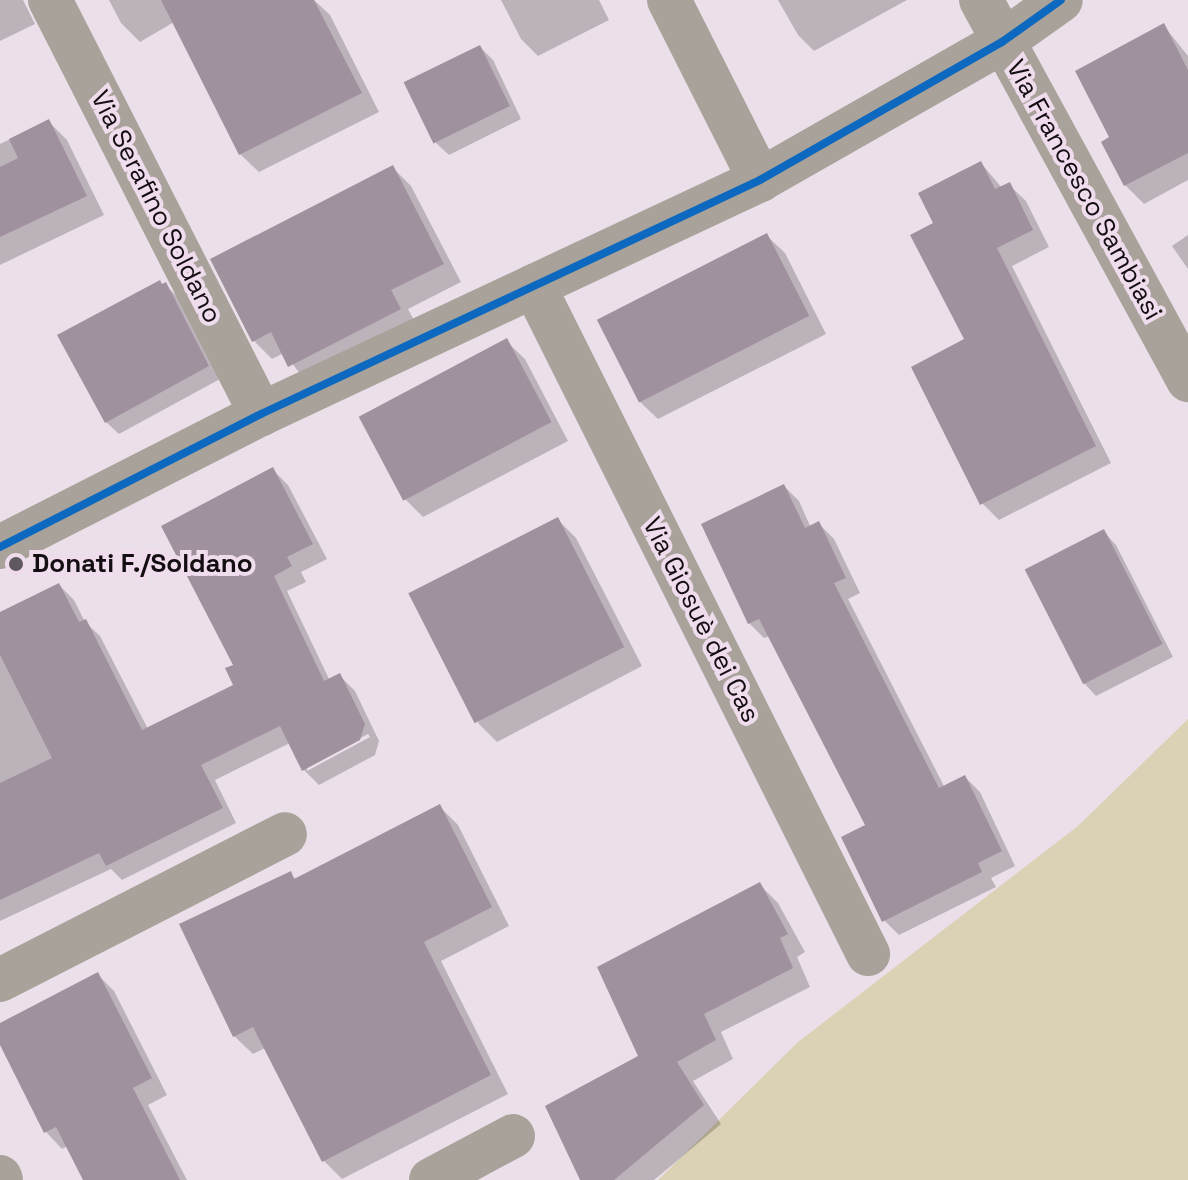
<!DOCTYPE html>
<meta charset="utf-8">
<style>
body{margin:0}
#map{position:relative;width:1188px;height:1180px;overflow:hidden;background:#ebe0e9;font-family:"Space Grotesk",sans-serif}
div>[style]{position:absolute}
.green>*{inset:0;background:#dbd1b4}
.shadow>*{inset:0;background:#0003}
.building>*{inset:0;background:#a0919e;transform-origin:0 0}
.minor>*{height:44px;margin:-22px;padding:0 22px;transform-origin:22px;border-radius:22px;background:#a8a29b}
.bus-1>*{height:8px;margin:-4px;padding:0 4px;transform-origin:4px;border-radius:4px;background:#0c69bf}
.dots>*{width:22px;height:22px;translate:-50% -50%;box-sizing:border-box;border:4px solid #efdcec;border-radius:50%}
span{translate:-50% -50%;white-space:nowrap;text-align:center;line-height:1.15;-webkit-text-stroke:8px #efdcec;paint-order:stroke}
.street-label{font-size:26px;color:#140e13}
.poi-label{font-size:26px;color:#140e13;font-weight:700}
.left{translate:0 -50%;text-align:left}
</style>
<div id="map">
<div class="green">
<i style="clip-path:polygon(1188px 719px,1188px 1180px,658px 1180px,798px 1042px,1078px 826px)"></i>
</div>
<div class="shadow">
<i style="clip-path:polygon(0 0,23px 0,35px 24px,0 41px)"></i>
<i style="clip-path:polygon(109px 0,314px 0,330px 15px,379px 112px,259px 172px,240px 154px,174px 22px,140px 42px,121px 23px)"></i>
<i style="clip-path:polygon(501px 0,599px 0,609px 20px,538px 56px,521px 39px)"></i>
<i style="clip-path:polygon(778px 0,907px 0,814px 51px,798px 35px)"></i>
<i style="clip-path:polygon(1164px 26px,1188px 56px,1188px 180px,1144px 204px,1125px 185px,1112px 138px)"></i>
<i style="clip-path:polygon(480px 47px,493px 60px,521px 119px,449px 155px,436px 143px)"></i>
<i style="clip-path:polygon(48px 121px,67px 140px,104px 215px,0 265px,0 144px)"></i>
<i style="clip-path:polygon(981px 163px,1002px 188px,1009px 185px,1026px 201px,1049px 247px,1012px 266px,1111px 463px,999px 520px,982px 503px,967px 340px,936px 224px)"></i>
<i style="clip-path:polygon(393px 168px,411px 186px,461px 282px,408px 309px,418px 328px,308px 384px,284px 353px,272px 359px,254px 341px,213px 260px)"></i>
<i style="clip-path:polygon(766px 235px,785px 253px,826px 334px,658px 419px,639px 401px)"></i>
<i style="clip-path:polygon(1188px 235px,1188px 269px,1172px 246px)"></i>
<i style="clip-path:polygon(165px 285px,178px 297px,220px 379px,119px 434px,106px 422px)"></i>
<i style="clip-path:polygon(506px 341px,525px 359px,568px 441px,423px 517px,405px 499px)"></i>
<i style="clip-path:polygon(evenodd,273px 470px,288px 485px,327px 559px,301px 572px,306px 582px,287px 591px,330px 681px,340px 676px,355px 691px,379px 741px,375px 755px,319px 785px,304px 770px,290px 743px,215px 780px,236px 823px,122px 880px,111px 869px,0 921px,0 615px,59px 585px,74px 600px,85px 622px,100px 636px,148px 729px,236px 686px,236px 666px,273px 470px,368px 734px,370px 737px,307px 771px,307px 766px,368px 734px)"></i>
<i style="clip-path:polygon(784px 486px,799px 501px,811px 528px,819px 524px,834px 539px,860px 593px,848px 599px,945px 788px,965px 777px,980px 792px,1015px 866px,991px 878px,996px 887px,899px 935px,884px 920px,867px 826px,770px 636px,764px 638px,749px 623px)"></i>
<i style="clip-path:polygon(558px 520px,576px 538px,642px 666px,497px 742px,478px 723px)"></i>
<i style="clip-path:polygon(1104px 532px,1116px 545px,1173px 657px,1096px 696px,1084px 683px,1027px 571px)"></i>
<i style="clip-path:polygon(439px 806px,458px 825px,509px 926px,441px 961px,508px 1094px,342px 1179px,323px 1160px,265px 1048px,253px 1054px,234px 1036px,290px 874px,297px 880px)"></i>
<i style="clip-path:polygon(760px 885px,778px 903px,805px 952px,797px 957px,810px 987px,721px 1032px,733px 1059px,693px 1081px,721px 1124px,654px 1180px,582px 1180px,641px 1057px)"></i>
<i style="clip-path:polygon(98px 975px,114px 991px,167px 1095px,148px 1105px,187px 1180px,85px 1180px,68px 1146px,62px 1149px,46px 1132px,0 1041px,0 1025px)"></i>
</div>
<div class="building">
<i style="clip-path:polygon(161px 0,314px 0,362px 93px,239px 155px)"></i>
<i style="clip-path:polygon(1164px 23px,1188px 70px,1188px 153px,1124px 186px,1101px 142px,1109px 137px,1075px 71px)"></i>
<i style="left:480px;top:45px;width:68px;height:85px;rotate:64deg"></i>
<i style="clip-path:polygon(49px 119px,87px 196px,0 237px,0 167px,18px 158px,9px 139px)"></i>
<i style="clip-path:polygon(981px 161px,995px 189px,1010px 182px,1033px 230px,997px 248px,1096px 446px,980px 505px,911px 367px,964px 339px,910px 235px,933px 223px,918px 193px)"></i>
<i style="clip-path:polygon(393px 165px,444px 264px,391px 290px,401px 309px,288px 367px,271px 332px,252px 342px,210px 259px)"></i>
<i style="left:767px;top:233px;width:93px;height:191px;rotate:63deg"></i>
<i style="clip-path:polygon(160px 280px,162px 284px,166px 282px,209px 366px,105px 423px,57px 335px)"></i>
<i style="left:507px;top:338px;width:95px;height:168px;rotate:62deg"></i>
<i style="clip-path:polygon(273px 467px,313px 544px,287px 557px,292px 566px,274px 576px,324px 681px,340px 673px,365px 724px,360px 740px,302px 771px,280px 726px,201px 765px,223px 808px,106px 866px,99px 853px,0 900px,0 783px,52px 758px,0 655px,0 612px,59px 583px,79px 622px,86px 619px,142px 730px,233px 685px,225px 668px,233px 665px,161px 526px)"></i>
<i style="clip-path:polygon(784px 484px,805px 528px,819px 521px,846px 578px,834px 583px,939px 788px,965px 775px,1002px 851px,978px 863px,982px 872px,882px 922px,841px 837px,865px 825px,759px 619px,748px 624px,701px 524px)"></i>
<i style="left:558px;top:517px;width:146px;height:168px;rotate:63deg"></i>
<i style="left:1104px;top:529px;width:129px;height:89px;rotate:63deg"></i>
<i style="clip-path:polygon(440px 804px,492px 907px,424px 942px,491px 1075px,322px 1162px,253px 1027px,233px 1037px,179px 924px,291px 871px,294px 879px)"></i>
<i style="clip-path:polygon(760px 882px,788px 934px,780px 938px,793px 968px,704px 1014px,716px 1040px,677px 1062px,704px 1105px,614px 1180px,580px 1180px,545px 1106px,638px 1056px,597px 967px)"></i>
<i style="clip-path:polygon(98px 972px,152px 1078px,133px 1088px,180px 1180px,83px 1180px,56px 1127px,44px 1133px,0 1045px,0 1023px)"></i>
</div>
<div class="minor">
<i style="left:50px;top:0;width:465px;rotate:63deg"></i>
<i style="left:669px;top:0;width:202px;rotate:63.2deg"></i>
<i style="left:981px;top:0;width:433px;rotate:61.4deg"></i>
<i style="left:534px;top:286px;width:747px;rotate:63.43deg"></i>
<i style="left:0;top:547px;width:293px;rotate:-27deg"></i>
<i style="left:261px;top:414px;width:551px;rotate:-25.12deg"></i>
<i style="left:760px;top:180px;width:279px;rotate:-29.7deg"></i>
<i style="left:1002px;top:42px;width:72px;rotate:-35.4deg"></i>
<i style="left:0;top:980px;width:320px;rotate:-27.1deg"></i>
<i style="left:0;top:1177px;width:3px;rotate:72deg"></i>
<i style="left:431px;top:1180px;width:93px;rotate:-28.2deg"></i>
</div>
<div class="bus-1">
<i style="left:0;top:547px;width:293px;rotate:-27deg"></i>
<i style="left:261px;top:414px;width:551px;rotate:-25.12deg"></i>
<i style="left:760px;top:180px;width:279px;rotate:-29.7deg"></i>
<i style="left:1002px;top:42px;width:72px;rotate:-35.4deg"></i>
</div>
<div class="dots">
<i style="left:16px;top:564px;background:#5f585e"></i>
</div>
<div class="street-label">
<span style="left:1084px;top:190px;rotate:61deg">Via Francesco Sambiasi</span>
<span style="left:156px;top:207px;rotate:63deg">Via Serafino Soldano</span>
<span style="left:701px;top:620px;rotate:63deg">Via Giosuè dei Cas</span>
</div>
<div class="poi-label">
<span class="left" style="left:32px;top:564px">Donati F./Soldano</span>
</div>
</div>
